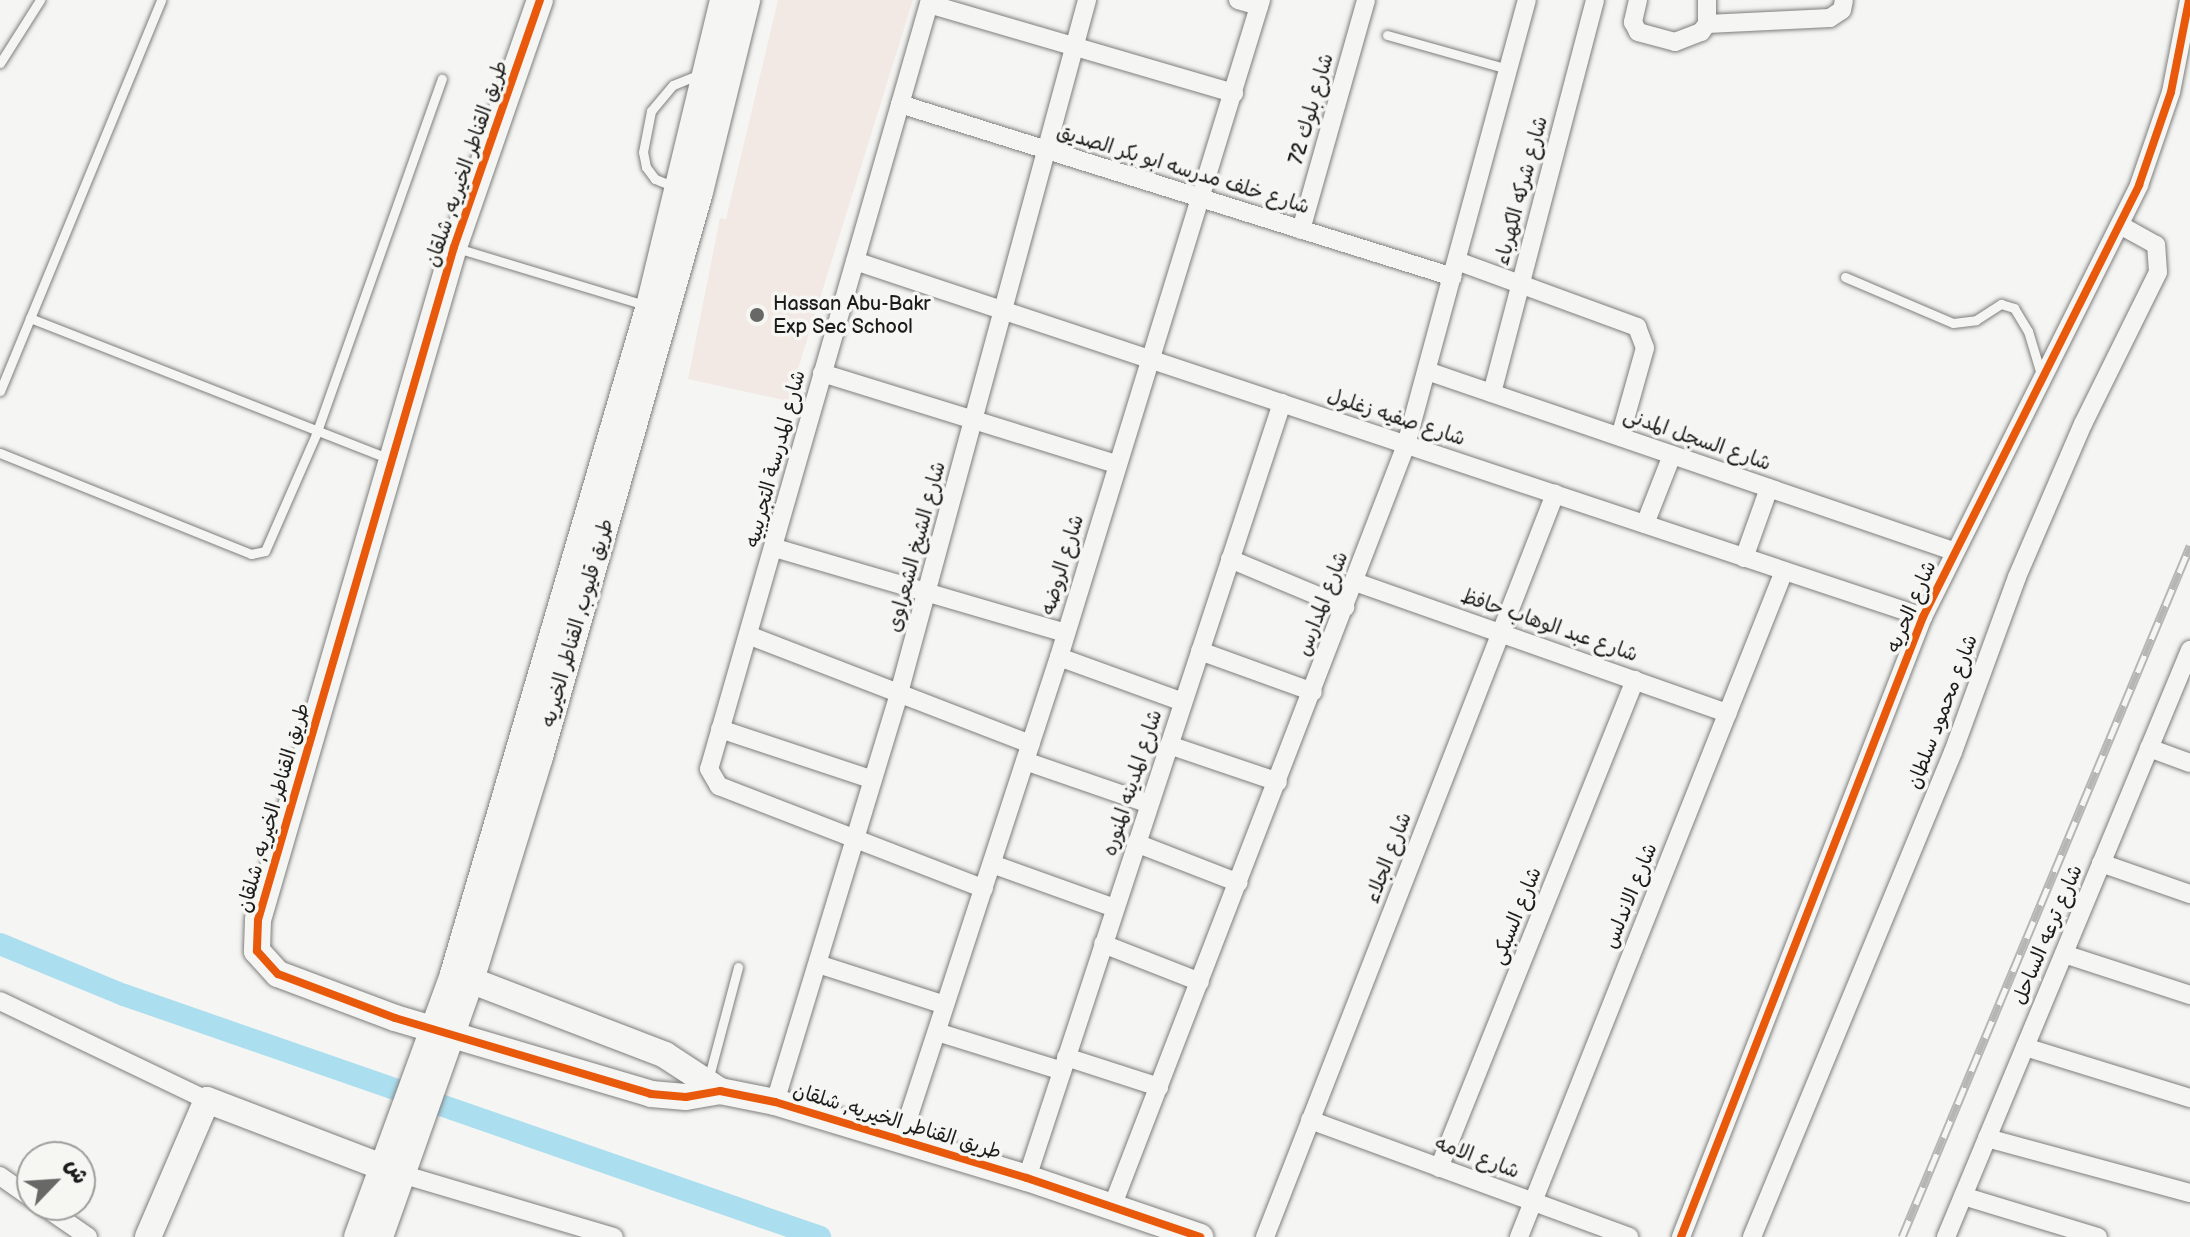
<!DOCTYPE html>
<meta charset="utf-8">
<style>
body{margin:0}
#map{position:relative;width:2190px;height:1237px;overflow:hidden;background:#f5f5f3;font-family:"Balsamiq Sans","Playpen Sans Arabic",sans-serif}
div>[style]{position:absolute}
.built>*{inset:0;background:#f3e9e4}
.canal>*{height:22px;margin:-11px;padding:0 11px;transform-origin:11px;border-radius:11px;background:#abdeee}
.roads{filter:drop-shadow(0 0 2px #7e7e7d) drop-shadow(0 0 2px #7e7e7d)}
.lane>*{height:9px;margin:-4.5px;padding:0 4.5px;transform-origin:4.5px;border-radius:4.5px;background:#f5f5f3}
.street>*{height:18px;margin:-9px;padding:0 9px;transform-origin:9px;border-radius:9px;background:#f5f5f3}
.secondary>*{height:26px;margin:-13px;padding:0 13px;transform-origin:13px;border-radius:13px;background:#f5f5f3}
.rail>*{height:9px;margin-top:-4.5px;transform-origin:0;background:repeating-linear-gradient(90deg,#f6f6f2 0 18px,#b6b6b5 0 36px);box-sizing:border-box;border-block:2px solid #b6b6b5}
.cycleway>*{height:8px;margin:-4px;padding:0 4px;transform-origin:4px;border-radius:4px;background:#e8590c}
.dots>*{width:22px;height:22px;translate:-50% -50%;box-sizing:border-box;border:4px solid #f6f6f2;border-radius:50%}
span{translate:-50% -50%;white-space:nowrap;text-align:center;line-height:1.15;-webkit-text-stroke:7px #f6f6f2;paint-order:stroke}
.street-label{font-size:20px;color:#1c1c1c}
.poi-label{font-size:20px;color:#1c1c1c}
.left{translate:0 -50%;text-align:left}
.north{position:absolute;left:16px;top:1141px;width:80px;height:80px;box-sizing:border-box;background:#f6f6f2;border:2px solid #9f9f9c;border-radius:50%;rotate:65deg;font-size:22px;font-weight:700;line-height:32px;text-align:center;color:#1c1c1c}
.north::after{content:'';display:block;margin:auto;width:28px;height:36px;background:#686867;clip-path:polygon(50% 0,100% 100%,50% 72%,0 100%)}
</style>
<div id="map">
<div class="built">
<i style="clip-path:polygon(778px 0,913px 0,788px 401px,688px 379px,720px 218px,726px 219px)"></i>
</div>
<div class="canal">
<i style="left:0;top:944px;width:134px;rotate:22.4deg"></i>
<i style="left:124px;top:995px;width:737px;rotate:19.17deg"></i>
</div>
<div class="roads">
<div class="lane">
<i style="left:1387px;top:35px;width:126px;rotate:15.7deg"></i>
<i style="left:0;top:63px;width:75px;rotate:-57.6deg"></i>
<i style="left:675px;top:187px;width:22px;rotate:-158deg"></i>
<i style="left:655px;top:179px;width:15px;rotate:-127deg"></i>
<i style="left:646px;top:167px;width:15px;rotate:-101deg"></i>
<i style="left:643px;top:152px;width:42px;rotate:-79deg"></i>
<i style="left:651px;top:111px;width:34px;rotate:-50deg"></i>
<i style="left:673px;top:85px;width:29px;rotate:-22deg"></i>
<i style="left:457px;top:248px;width:196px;rotate:16.9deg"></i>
<i style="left:1845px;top:277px;width:117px;rotate:23.1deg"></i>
<i style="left:1953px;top:323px;width:23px;rotate:-7deg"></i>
<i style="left:1976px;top:320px;width:30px;rotate:-33deg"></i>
<i style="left:2001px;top:304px;width:14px;rotate:17deg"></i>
<i style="left:2014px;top:308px;width:27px;rotate:59deg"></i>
<i style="left:2028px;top:331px;width:45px;rotate:73.2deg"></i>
<i style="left:30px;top:318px;width:386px;rotate:21.4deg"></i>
<i style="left:0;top:391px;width:423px;rotate:-67.6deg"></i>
<i style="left:0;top:453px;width:271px;rotate:21.9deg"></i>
<i style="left:251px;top:554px;width:14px;rotate:-12deg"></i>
<i style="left:265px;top:551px;width:128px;rotate:-66.4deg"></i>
<i style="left:316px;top:434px;width:377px;rotate:-70.5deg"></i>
<i style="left:708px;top:1080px;width:117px;rotate:-75.1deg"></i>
</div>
<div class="street">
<i style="left:930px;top:0;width:800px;rotate:106.03deg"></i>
<i style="left:709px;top:769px;width:20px;rotate:60deg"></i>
<i style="left:719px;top:786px;width:284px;rotate:21.2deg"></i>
<i style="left:1238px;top:0;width:22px;rotate:16deg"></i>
<i style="left:1638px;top:0;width:23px;rotate:103deg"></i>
<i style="left:1633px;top:22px;width:11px;rotate:63deg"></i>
<i style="left:1638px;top:32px;width:38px;rotate:15deg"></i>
<i style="left:1675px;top:42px;width:28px;rotate:-21deg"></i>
<i style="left:1701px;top:32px;width:10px;rotate:-53deg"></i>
<i style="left:1707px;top:24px;width:24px;rotate:-90deg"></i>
<i style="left:929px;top:4px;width:318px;rotate:16.3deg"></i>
<i style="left:1707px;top:24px;width:123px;rotate:-2.8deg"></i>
<i style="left:1830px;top:18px;width:14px;rotate:-34deg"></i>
<i style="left:1842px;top:10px;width:10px;rotate:-79deg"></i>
<i style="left:900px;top:104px;width:579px;rotate:17.37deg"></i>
<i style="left:1301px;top:230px;width:239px;rotate:-74.2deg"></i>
<i style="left:855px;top:261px;width:1126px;rotate:18.43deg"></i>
<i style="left:1457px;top:261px;width:192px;rotate:20.1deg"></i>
<i style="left:1637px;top:327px;width:22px;rotate:69deg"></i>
<i style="left:1645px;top:348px;width:92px;rotate:105.7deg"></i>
<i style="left:1427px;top:371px;width:556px;rotate:18.89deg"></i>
<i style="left:822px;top:373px;width:308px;rotate:17.2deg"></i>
<i style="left:1492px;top:393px;width:406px;rotate:-75.3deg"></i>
<i style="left:1645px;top:524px;width:74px;rotate:-68.6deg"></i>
<i style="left:775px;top:548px;width:302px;rotate:16.3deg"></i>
<i style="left:1744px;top:558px;width:74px;rotate:-70.3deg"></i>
<i style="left:1230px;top:559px;width:125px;rotate:22.7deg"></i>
<i style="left:1355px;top:582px;width:395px;rotate:19.4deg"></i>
<i style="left:748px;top:635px;width:303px;rotate:21.1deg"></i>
<i style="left:1200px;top:651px;width:120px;rotate:19.9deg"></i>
<i style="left:1059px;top:657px;width:132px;rotate:19.9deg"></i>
<i style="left:720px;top:729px;width:161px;rotate:18.4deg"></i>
<i style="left:1169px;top:745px;width:115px;rotate:18.7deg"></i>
<i style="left:2149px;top:748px;width:44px;rotate:20.1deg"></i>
<i style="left:1025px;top:761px;width:131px;rotate:19.1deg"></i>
<i style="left:1136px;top:843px;width:110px;rotate:21.2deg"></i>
<i style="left:2101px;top:863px;width:94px;rotate:19.2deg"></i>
<i style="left:992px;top:864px;width:131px;rotate:19.7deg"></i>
<i style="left:1103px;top:944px;width:104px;rotate:21.4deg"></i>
<i style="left:2064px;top:954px;width:133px;rotate:18deg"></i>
<i style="left:818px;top:964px;width:133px;rotate:17.9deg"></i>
<i style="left:0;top:1001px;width:229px;rotate:25.6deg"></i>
<i style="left:937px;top:1032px;width:131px;rotate:17.3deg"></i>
<i style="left:2025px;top:1047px;width:173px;rotate:17.2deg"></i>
<i style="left:1066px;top:1057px;width:98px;rotate:17.9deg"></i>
<i style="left:775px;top:1102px;width:427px;rotate:-73.1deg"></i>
<i style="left:899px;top:693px;width:718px;rotate:-74.82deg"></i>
<i style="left:1310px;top:1120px;width:340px;rotate:20.1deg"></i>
<i style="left:1987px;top:1138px;width:210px;rotate:15.2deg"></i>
<i style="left:901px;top:1140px;width:508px;rotate:-71.89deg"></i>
<i style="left:1059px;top:657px;width:687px;rotate:-72.91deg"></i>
<i style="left:1439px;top:1168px;width:526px;rotate:-68.12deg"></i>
<i style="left:401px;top:1174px;width:222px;rotate:16.5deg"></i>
<i style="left:0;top:1176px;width:39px;rotate:35deg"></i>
<i style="left:1027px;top:1178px;width:816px;rotate:-71.79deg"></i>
<i style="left:1963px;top:1196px;width:141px;rotate:16.9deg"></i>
<i style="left:42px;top:1205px;width:56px;rotate:34.8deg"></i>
<i style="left:1112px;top:1207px;width:817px;rotate:-68.9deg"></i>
<i style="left:1406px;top:445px;width:461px;rotate:-74.8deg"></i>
<i style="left:1265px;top:1237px;width:798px;rotate:-68.68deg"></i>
<i style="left:1519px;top:1237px;width:717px;rotate:-68.3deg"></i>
<i style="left:1681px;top:1237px;width:666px;rotate:-68.68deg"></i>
<i style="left:1923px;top:617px;width:483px;rotate:-63.4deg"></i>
<i style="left:2139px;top:185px;width:98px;rotate:-71deg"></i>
<i style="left:2171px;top:92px;width:94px;rotate:-78.9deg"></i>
<i style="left:1752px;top:1237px;width:525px;rotate:-67.49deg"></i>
<i style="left:1953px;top:752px;width:186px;rotate:-69.9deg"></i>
<i style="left:2017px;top:577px;width:167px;rotate:-66.7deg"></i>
<i style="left:2083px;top:424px;width:169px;rotate:-63.7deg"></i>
<i style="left:2158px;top:272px;width:27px;rotate:-94deg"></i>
<i style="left:2156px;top:245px;width:41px;rotate:-150.9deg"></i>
<i style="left:1946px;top:1237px;width:636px;rotate:-67.43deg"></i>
</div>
<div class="secondary">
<i style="left:540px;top:0;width:262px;rotate:109.2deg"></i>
<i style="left:454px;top:247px;width:701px;rotate:106.24deg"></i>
<i style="left:258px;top:920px;width:31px;rotate:92deg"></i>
<i style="left:257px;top:951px;width:31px;rotate:48deg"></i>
<i style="left:278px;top:974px;width:125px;rotate:20.6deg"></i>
<i style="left:395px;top:1018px;width:267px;rotate:16.5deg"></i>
<i style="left:651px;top:1094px;width:35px;rotate:5deg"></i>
<i style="left:686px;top:1097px;width:35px;rotate:-10deg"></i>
<i style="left:720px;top:1091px;width:56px;rotate:11.3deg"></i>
<i style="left:775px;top:1102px;width:263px;rotate:16.8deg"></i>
<i style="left:1027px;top:1178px;width:183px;rotate:18.8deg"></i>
<i style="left:457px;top:975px;width:223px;rotate:21deg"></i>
<i style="left:665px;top:1055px;width:66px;rotate:33.2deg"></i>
<i style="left:148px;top:1237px;width:149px;rotate:-66.7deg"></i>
<i style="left:207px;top:1100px;width:204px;rotate:20.9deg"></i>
<i style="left:357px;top:1237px;width:280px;rotate:-69.9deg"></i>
<i style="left:453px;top:974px;width:696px;rotate:-73.65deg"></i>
<i style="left:649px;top:306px;width:315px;rotate:-76.4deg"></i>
<i style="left:380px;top:1237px;width:273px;rotate:-70.5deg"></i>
<i style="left:471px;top:980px;width:233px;rotate:-72.8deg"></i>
<i style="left:540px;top:757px;width:587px;rotate:-74.19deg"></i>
<i style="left:700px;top:192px;width:198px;rotate:-76.2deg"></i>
</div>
</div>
<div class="rail">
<i style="left:1902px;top:1237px;width:749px;rotate:-67.37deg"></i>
</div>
<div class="cycleway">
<i style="left:540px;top:0;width:262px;rotate:109.2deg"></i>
<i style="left:454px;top:247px;width:701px;rotate:106.24deg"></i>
<i style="left:258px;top:920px;width:31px;rotate:92deg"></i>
<i style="left:257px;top:951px;width:31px;rotate:48deg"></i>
<i style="left:278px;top:974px;width:125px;rotate:20.6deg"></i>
<i style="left:395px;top:1018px;width:267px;rotate:16.5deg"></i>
<i style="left:651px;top:1094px;width:35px;rotate:5deg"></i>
<i style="left:686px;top:1097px;width:35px;rotate:-10deg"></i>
<i style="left:720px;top:1091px;width:56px;rotate:11.3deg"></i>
<i style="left:775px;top:1102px;width:263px;rotate:16.8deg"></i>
<i style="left:1027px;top:1178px;width:183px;rotate:18.8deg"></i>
<i style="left:1681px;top:1237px;width:666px;rotate:-68.68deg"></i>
<i style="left:1923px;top:617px;width:483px;rotate:-63.4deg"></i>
<i style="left:2139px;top:185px;width:98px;rotate:-71deg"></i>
<i style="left:2171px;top:92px;width:94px;rotate:-78.9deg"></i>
</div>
<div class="dots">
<i style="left:757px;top:315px;background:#686867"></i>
</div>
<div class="street-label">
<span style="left:1312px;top:109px;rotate:-74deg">شارع بلوك 72</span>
<span style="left:467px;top:164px;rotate:-71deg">طريق القناطر الخيريه, شلقان</span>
<span style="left:1183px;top:170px;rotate:17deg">شارع خلف مدرسه ابو بكر الصديق</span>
<span style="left:1522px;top:191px;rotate:-75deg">شارع شركه الكهرباء</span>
<span style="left:1396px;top:418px;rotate:18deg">شارع صفيه زغلول</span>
<span style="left:1697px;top:440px;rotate:19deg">شارع السجل المدنى</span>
<span style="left:776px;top:459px;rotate:-75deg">شارع المدرسة التجريبيه</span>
<span style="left:917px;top:547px;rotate:-75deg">شارع الشيخ الشعراوى</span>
<span style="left:1063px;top:565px;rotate:-73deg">شارع الروضه</span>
<span style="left:1323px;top:604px;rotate:-69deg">شارع المدارس</span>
<span style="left:1912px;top:607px;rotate:-67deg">شارع الحريه</span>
<span style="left:578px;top:623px;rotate:-74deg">طريق قليوب, القناطر الخيريه</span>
<span style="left:1549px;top:626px;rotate:19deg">شارع عبد الوهاب حافظ</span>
<span style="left:1943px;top:712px;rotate:-69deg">شارع محمود سلطان</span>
<span style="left:1133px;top:783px;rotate:-72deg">شارع المدينه المنوره</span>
<span style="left:274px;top:808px;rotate:-74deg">طريق القناطر الخيريه, شلقان</span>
<span style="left:1389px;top:858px;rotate:-69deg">شارع الجلاء</span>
<span style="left:1631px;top:896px;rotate:-68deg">شارع الاندلس</span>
<span style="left:1517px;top:916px;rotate:-68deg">شارع السبكى</span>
<span style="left:2048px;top:935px;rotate:-67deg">شارع ترعه الساحل</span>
<span style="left:897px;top:1122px;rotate:17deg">طريق القناطر الخيريه, شلقان</span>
<span style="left:1477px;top:1158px;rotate:20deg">شارع الامه</span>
</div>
<div class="poi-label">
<span class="left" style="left:773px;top:316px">Hassan Abu-Bakr<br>Exp Sec School</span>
</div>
<div class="north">ش</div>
</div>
